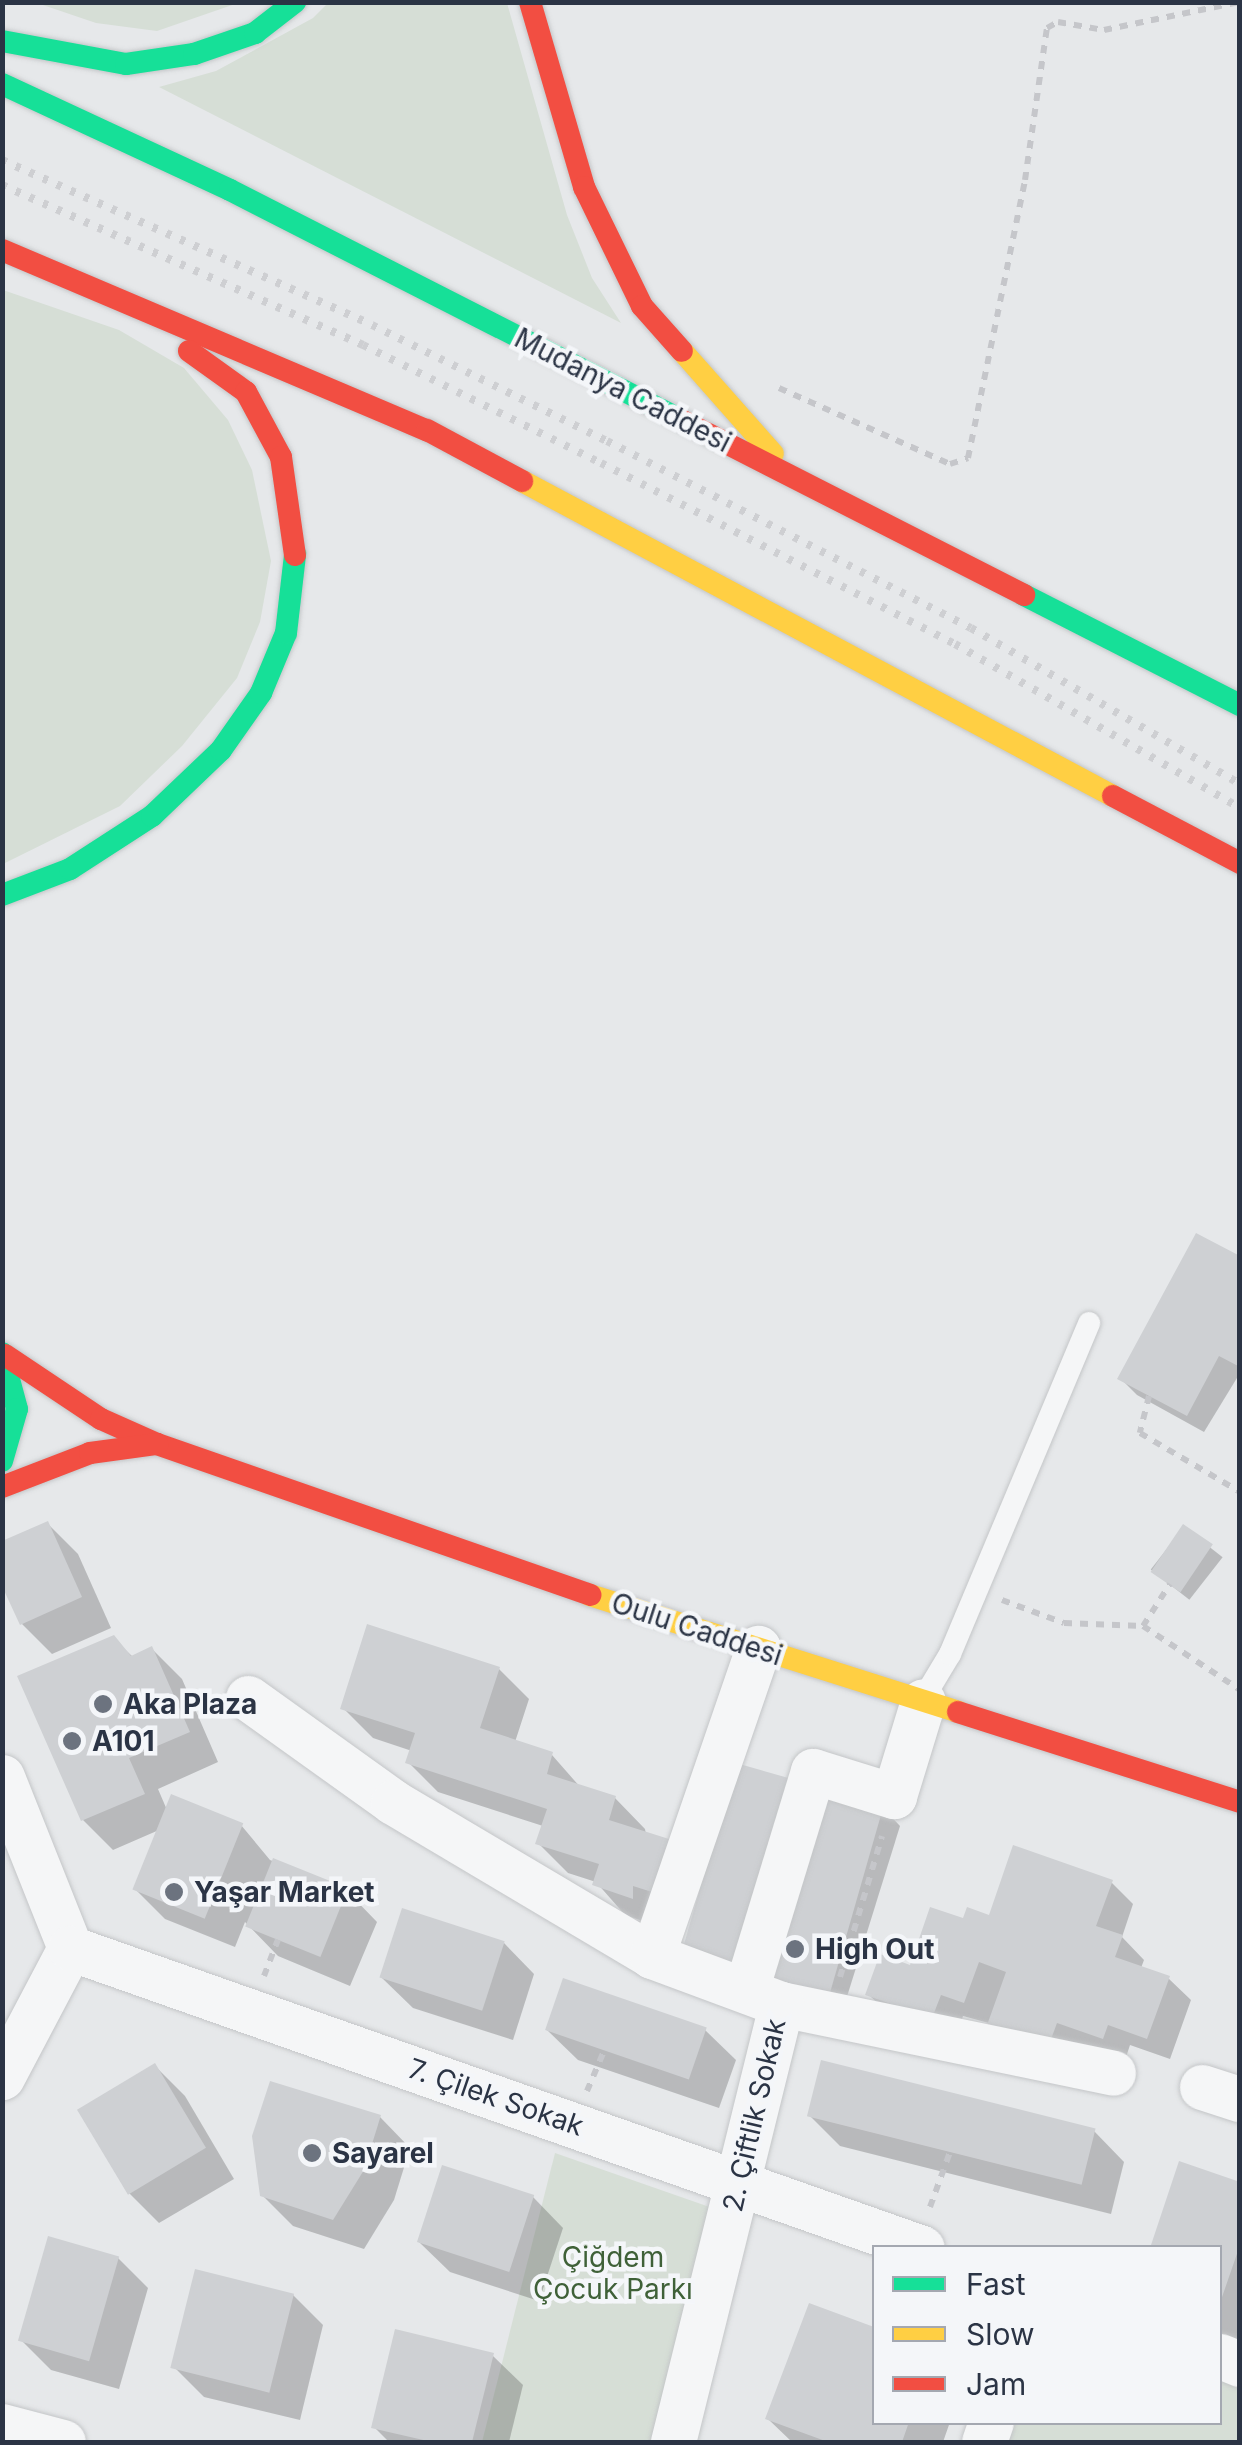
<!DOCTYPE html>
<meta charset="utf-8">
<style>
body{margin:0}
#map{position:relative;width:1242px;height:2445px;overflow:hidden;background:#e6e8ea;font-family:Inter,sans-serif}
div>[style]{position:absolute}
.green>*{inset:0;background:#d6ded6}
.shadow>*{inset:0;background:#0003;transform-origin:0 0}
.building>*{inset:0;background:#ced0d3;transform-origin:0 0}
.path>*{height:6px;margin-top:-3px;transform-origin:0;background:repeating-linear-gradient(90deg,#c5c6ca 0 8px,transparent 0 16px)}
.roads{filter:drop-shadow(0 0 2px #c4c6c8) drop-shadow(0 0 2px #c4c6c8)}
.lane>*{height:22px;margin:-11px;padding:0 11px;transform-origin:11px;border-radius:11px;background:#f5f6f7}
.street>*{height:45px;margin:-22.5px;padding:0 22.5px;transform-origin:22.5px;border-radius:22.5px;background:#f5f6f7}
.fast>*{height:22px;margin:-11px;padding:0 11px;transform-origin:11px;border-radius:11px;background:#16e098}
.slow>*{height:22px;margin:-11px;padding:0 11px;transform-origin:11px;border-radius:11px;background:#ffcf43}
.jam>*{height:22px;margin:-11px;padding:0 11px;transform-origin:11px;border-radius:11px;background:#f24e42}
.rail>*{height:8px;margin-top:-4px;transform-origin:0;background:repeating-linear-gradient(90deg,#cecfd2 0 5px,transparent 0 15px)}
.dots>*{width:28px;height:28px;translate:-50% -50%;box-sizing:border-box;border:5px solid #f4f6f9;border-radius:50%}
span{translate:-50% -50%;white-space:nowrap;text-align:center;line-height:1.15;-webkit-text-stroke:9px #f4f6f9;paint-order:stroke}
.street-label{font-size:28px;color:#2b3445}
.poi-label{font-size:28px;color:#2b3445;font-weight:700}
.left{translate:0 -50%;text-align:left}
.park-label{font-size:28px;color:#3f6138}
.frame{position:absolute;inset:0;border:5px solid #2b3445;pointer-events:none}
.legend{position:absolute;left:872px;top:2245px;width:350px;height:180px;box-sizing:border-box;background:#f4f6f9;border:2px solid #a4a8b1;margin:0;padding:12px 18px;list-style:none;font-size:30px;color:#2b3445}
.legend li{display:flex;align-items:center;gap:20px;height:50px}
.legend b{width:50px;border:2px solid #a4a8b1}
</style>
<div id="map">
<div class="green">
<i style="clip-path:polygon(37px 3px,238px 3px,157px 31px,96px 23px)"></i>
<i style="clip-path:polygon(328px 3px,507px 3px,567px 215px,592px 278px,621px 323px,159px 87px,216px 71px,313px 18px)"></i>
<i style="clip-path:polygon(3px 290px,119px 330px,184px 368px,228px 420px,252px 470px,271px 561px,260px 622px,237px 678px,182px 746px,120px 806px,3px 864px)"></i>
<i style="clip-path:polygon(555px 2153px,721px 2211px,650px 2442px,482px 2442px)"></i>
<i style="clip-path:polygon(1220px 2373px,1239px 2380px,1239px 2442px,1001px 2442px,1008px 2423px,1220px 2422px)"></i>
</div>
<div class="shadow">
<i style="clip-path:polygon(1240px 1259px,1240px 1373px,1204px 1432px,1137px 1395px,1120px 1378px)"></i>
<i style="clip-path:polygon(48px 1524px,78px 1554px,111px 1628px,52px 1654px,22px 1624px)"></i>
<i style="left:1184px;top:1527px;width:49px;height:54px;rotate:38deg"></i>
<i style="clip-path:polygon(113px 1638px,133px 1657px,152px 1649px,182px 1679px,218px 1762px,158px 1789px,167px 1810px,241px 1825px,270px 1860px,347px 1891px,377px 1922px,350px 1986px,278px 1956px,245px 1922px,235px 1947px,165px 1919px,135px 1889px,159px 1830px,113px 1850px,83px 1820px)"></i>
<i style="clip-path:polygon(499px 1669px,529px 1699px,515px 1742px,552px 1755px,581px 1788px,615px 1798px,645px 1829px,663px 1928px,625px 1915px,596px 1882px,568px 1873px,538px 1843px,543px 1826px,438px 1792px,408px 1762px,412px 1751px,373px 1738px,343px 1708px)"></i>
<i style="clip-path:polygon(883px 1808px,900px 1826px,841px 2016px,786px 1999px)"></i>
<i style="clip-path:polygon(1111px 1882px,1133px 1904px,1122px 1937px,1144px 1960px,1141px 1968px,1168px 1978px,1191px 2000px,1170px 2059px,1130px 2045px,1125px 2060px,963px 2016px,955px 2039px,891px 2016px,868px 1994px,911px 1968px,964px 1922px)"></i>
<i style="clip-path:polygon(504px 1943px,534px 1974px,513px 2040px,413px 2008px,382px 1978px)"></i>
<i style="clip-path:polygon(547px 2030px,705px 2030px,736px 2060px,719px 2108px,578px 2060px)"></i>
<i style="clip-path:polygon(155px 2066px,185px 2096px,234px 2179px,159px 2223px,129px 2193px,80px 2110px)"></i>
<i style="clip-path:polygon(810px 2116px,1094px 2131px,1124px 2162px,1111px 2214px,840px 2146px)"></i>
<i style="clip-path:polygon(380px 2117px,410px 2148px,394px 2200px,364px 2249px,293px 2226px,262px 2195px)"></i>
<i style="clip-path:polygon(1240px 2184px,1240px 2340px,1220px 2334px,1220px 2248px)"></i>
<i style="clip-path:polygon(533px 2197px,563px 2228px,539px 2301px,450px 2272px,419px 2242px)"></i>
<i style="clip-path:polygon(118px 2258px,148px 2288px,119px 2389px,51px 2370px,20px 2339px)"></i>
<i style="clip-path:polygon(293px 2295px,323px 2325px,300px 2420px,204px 2397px,174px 2367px)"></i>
<i style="clip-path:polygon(811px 2306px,874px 2330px,874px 2422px,950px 2422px,943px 2442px,792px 2442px,768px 2419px)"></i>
<i style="clip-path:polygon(492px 2355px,523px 2385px,509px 2442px,389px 2442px,374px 2427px)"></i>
</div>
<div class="building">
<i style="clip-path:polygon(1196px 1233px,1240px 1256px,1240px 1367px,1219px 1356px,1187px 1416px,1117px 1379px)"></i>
<i style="clip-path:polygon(48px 1521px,82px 1597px,20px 1625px,2px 1586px,2px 1541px)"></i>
<i style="left:1183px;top:1524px;width:36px;height:58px;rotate:34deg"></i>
<i style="clip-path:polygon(367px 1624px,500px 1667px,480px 1728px,553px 1752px,547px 1774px,616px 1796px,609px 1820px,669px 1839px,652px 1892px,633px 1886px,633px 1899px,592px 1885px,599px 1864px,535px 1844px,547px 1809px,405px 1763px,415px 1733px,340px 1709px)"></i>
<i style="clip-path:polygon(114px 1635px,131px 1656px,152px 1646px,190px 1732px,129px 1758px,145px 1794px,81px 1821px,17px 1676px)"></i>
<i style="left:736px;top:1763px;width:60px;height:204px;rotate:16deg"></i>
<i style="left:826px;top:1789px;width:60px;height:203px;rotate:16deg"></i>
<i style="left:171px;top:1794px;width:78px;height:103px;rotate:22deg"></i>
<i style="clip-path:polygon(1013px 1845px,1113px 1880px,1096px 1926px,1123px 1935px,1115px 1957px,1170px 1976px,1147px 2039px,1108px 2025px,1103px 2039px,1057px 2023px,1047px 2050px,986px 2028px,1006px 1972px,979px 1962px,964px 2003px,941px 1995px,932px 2018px,865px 1995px,880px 1954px,910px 1965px,930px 1907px,963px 1918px,967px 1907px,989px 1915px)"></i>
<i style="left:273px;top:1858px;width:81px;height:74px;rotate:22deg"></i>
<i style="left:402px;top:1908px;width:108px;height:73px;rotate:18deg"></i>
<i style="left:563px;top:1978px;width:152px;height:55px;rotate:19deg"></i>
<i style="left:821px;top:2060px;width:283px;height:58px;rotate:14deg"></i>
<i style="left:155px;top:2063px;width:99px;height:91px;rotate:59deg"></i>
<i style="clip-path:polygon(270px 2081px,381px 2115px,364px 2170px,333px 2220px,260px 2196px,252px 2136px)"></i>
<i style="clip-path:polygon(1179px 2161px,1240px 2182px,1240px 2245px,1220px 2303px,1220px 2248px,1150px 2248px)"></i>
<i style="left:442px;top:2165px;width:97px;height:81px;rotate:18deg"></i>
<i style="left:48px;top:2236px;width:74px;height:109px;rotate:16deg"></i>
<i style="left:195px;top:2269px;width:102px;height:102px;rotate:14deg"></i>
<i style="clip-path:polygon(809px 2303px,874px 2327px,874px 2422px,909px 2422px,902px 2442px,828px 2442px,765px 2419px)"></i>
<i style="clip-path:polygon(395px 2329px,494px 2353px,472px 2442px,432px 2442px,371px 2428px)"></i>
</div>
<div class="path">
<i style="left:779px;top:388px;width:187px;rotate:24deg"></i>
<i style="left:950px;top:464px;width:19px;rotate:-18deg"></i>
<i style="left:968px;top:458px;width:284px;rotate:-78.4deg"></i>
<i style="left:1025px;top:180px;width:154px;rotate:-81.8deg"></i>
<i style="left:1047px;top:28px;width:13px;rotate:-29deg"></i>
<i style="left:1058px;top:22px;width:47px;rotate:9.9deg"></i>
<i style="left:1104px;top:30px;width:138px;rotate:-11.7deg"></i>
<i style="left:1149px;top:1396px;width:38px;rotate:104deg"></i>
<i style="left:1140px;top:1433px;width:116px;rotate:30.5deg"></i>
<i style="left:1002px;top:1600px;width:66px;rotate:20.4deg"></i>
<i style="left:1064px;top:1623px;width:79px;rotate:2.2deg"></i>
<i style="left:1143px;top:1626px;width:50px;rotate:-57.3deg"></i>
<i style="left:1143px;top:1626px;width:116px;rotate:33.4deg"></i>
<i style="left:264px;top:1976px;width:39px;rotate:-69deg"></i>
<i style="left:840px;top:1977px;width:147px;rotate:-73.4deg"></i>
<i style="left:587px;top:2091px;width:43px;rotate:-67deg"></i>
<i style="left:930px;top:2207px;width:59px;rotate:-70deg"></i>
</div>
<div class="roads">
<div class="lane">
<i style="left:923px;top:1699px;width:52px;rotate:-59deg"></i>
<i style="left:950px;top:1654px;width:359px;rotate:-67.2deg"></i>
</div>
<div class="street">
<i style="left:248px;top:1698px;width:178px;rotate:35.6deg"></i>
<i style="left:393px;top:1802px;width:301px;rotate:30.7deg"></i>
<i style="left:2px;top:1777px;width:184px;rotate:68.3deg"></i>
<i style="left:70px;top:1948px;width:146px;rotate:117.8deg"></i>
<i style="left:70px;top:1948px;width:903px;rotate:19.4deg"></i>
<i style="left:746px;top:1990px;width:229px;rotate:-73deg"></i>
<i style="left:813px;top:1771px;width:85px;rotate:17.2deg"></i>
<i style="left:894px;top:1796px;width:99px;rotate:-73deg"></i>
<i style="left:781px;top:2004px;width:339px;rotate:11.7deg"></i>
<i style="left:1202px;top:2087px;width:40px;rotate:18deg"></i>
<i style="left:1220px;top:2356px;width:22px;rotate:22deg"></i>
<i style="left:2px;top:2426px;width:63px;rotate:14.7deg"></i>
<i style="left:673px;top:2442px;width:451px;rotate:-76.1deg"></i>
<i style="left:781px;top:2004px;width:138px;rotate:-159.6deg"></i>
<i style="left:652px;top:1956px;width:326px;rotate:-71deg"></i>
<i style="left:984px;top:2442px;width:21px;rotate:-71deg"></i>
</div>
<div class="fast">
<i style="left:2px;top:41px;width:126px;rotate:10.5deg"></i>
<i style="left:126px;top:64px;width:69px;rotate:-8.4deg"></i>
<i style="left:194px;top:54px;width:65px;rotate:-19deg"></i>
<i style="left:255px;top:33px;width:51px;rotate:-37.8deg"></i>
<i style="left:2px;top:84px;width:251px;rotate:24.9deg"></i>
<i style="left:230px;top:190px;width:500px;rotate:27deg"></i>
<i style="left:1024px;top:595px;width:242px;rotate:27deg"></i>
<i style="left:2px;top:895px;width:73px;rotate:-20.9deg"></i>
<i style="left:70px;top:869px;width:98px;rotate:-32.9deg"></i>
<i style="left:152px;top:816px;width:95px;rotate:-43.7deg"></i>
<i style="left:221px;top:750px;width:70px;rotate:-54.9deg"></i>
<i style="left:261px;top:693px;width:65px;rotate:-67.4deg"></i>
<i style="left:286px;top:633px;width:79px;rotate:-83.4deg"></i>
<i style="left:2px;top:1353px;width:58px;rotate:75deg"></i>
<i style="left:17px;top:1409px;width:54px;rotate:106.1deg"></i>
</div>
<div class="slow">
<i style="left:682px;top:351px;width:137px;rotate:48.5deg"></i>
<i style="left:522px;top:481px;width:670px;rotate:28.06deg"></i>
<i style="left:590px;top:1595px;width:386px;rotate:17.6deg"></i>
</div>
<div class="jam">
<i style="left:530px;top:2px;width:193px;rotate:73.7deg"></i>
<i style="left:584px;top:187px;width:132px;rotate:64deg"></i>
<i style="left:642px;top:306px;width:60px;rotate:48.4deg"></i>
<i style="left:2px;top:250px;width:462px;rotate:23deg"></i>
<i style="left:427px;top:430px;width:108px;rotate:28.2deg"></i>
<i style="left:189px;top:351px;width:70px;rotate:35.7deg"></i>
<i style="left:246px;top:392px;width:74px;rotate:61.7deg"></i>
<i style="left:281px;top:457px;width:99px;rotate:81.9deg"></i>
<i style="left:675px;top:417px;width:392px;rotate:27deg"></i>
<i style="left:1113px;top:796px;width:144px;rotate:27.8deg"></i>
<i style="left:5px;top:1355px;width:115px;rotate:33.7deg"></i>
<i style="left:101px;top:1419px;width:61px;rotate:24.1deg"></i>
<i style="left:157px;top:1444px;width:459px;rotate:19.2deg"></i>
<i style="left:2px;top:1487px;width:94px;rotate:-21.1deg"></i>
<i style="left:90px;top:1453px;width:68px;rotate:-7.7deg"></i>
<i style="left:958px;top:1712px;width:296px;rotate:17.7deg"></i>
</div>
</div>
<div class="rail">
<i style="left:2px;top:160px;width:405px;rotate:24deg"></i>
<i style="left:372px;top:325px;width:262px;rotate:26.3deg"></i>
<i style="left:607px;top:441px;width:409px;rotate:27.2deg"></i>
<i style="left:971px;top:628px;width:311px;rotate:30.1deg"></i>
<i style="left:2px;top:185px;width:395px;rotate:23.9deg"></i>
<i style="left:363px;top:345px;width:266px;rotate:26.4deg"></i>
<i style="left:601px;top:463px;width:398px;rotate:27.1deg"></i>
<i style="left:955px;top:644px;width:329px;rotate:29.9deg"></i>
</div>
<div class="dots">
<i style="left:103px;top:1704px;background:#6c737f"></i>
<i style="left:72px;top:1741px;background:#6c737f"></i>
<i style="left:174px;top:1892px;background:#6c737f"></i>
<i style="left:795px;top:1949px;background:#6c737f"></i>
<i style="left:312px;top:2153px;background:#6c737f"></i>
</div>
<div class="street-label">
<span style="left:623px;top:390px;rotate:27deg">Mudanya Caddesi</span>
<span style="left:697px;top:1629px;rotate:18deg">Oulu Caddesi</span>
<span style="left:496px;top:2097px;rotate:19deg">7. Çilek Sokak</span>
<span style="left:754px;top:2115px;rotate:-77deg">2. Çiftlik Sokak</span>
</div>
<div class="poi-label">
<span class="left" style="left:123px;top:1704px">Aka Plaza</span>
<span class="left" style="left:92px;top:1741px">A101</span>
<span class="left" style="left:194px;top:1892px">Yaşar Market</span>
<span class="left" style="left:815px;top:1949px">High Out</span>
<span class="left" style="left:332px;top:2153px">Sayarel</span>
</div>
<div class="park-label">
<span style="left:613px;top:2273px">Çiğdem<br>Çocuk Parkı</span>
</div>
<div class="frame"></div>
<ul class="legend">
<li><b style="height:12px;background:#16e098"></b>Fast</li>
<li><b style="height:12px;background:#ffcf43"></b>Slow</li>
<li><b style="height:12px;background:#f24e42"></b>Jam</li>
</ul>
</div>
